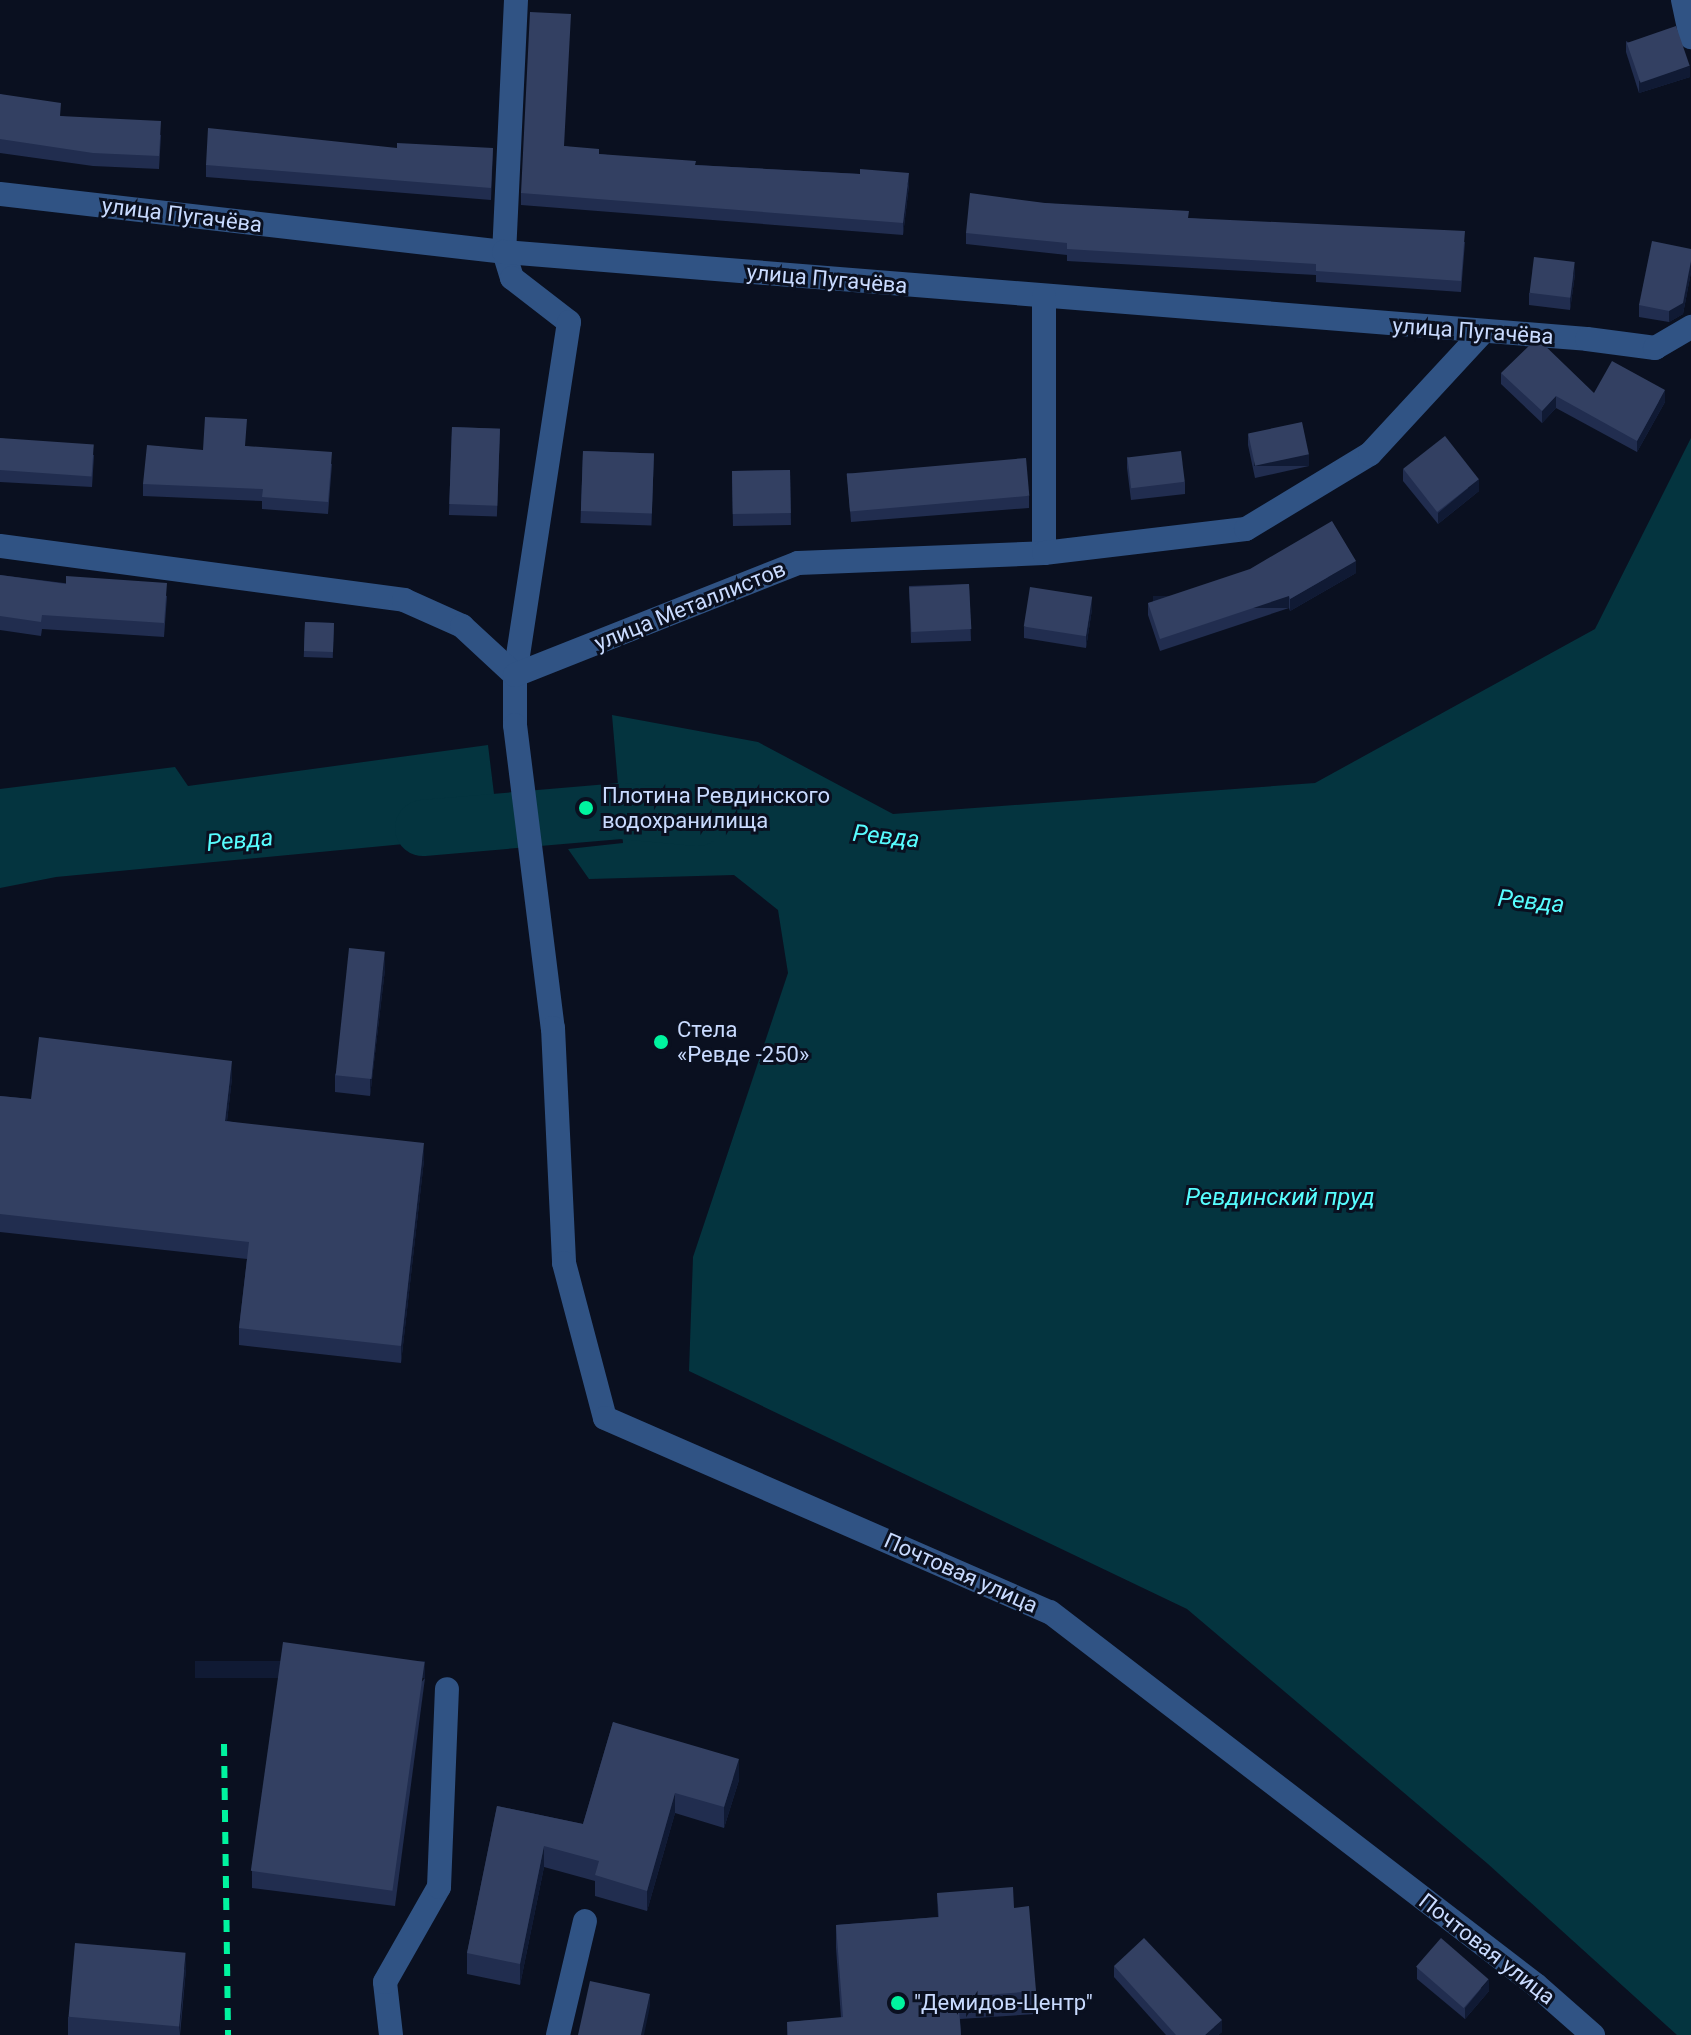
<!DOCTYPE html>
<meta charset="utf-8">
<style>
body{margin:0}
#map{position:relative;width:1691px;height:2035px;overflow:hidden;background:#0a1020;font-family:Roboto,sans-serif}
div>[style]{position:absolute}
.water>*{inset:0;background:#04343f}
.river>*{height:56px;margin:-28px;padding:0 28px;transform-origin:28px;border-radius:28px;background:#04343f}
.minor>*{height:24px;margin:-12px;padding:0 12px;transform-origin:12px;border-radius:12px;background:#305384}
.rail>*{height:6px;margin-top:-3px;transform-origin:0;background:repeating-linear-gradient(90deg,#00f49f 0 12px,transparent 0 22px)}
.wall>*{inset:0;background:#212d4f;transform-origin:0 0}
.shaded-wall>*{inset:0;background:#101a34;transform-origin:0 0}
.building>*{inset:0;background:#334062;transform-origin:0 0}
.dots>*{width:22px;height:22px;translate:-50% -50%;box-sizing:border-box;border:4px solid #0a1020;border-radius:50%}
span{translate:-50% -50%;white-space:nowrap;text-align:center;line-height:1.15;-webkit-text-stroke:6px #0a1020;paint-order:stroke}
.street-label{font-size:22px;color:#c9dbff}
.poi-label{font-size:22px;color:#c9dbff}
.left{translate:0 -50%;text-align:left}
.water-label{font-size:24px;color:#57fdff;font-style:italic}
</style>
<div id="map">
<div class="water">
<i style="clip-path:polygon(1691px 438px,1691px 2035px,1677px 2035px,1488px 1864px,1187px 1609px,689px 1371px,693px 1257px,788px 973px,778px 910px,734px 875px,589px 879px,568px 849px,623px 843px,612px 715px,758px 742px,893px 814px,1315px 783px,1595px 629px)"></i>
<i style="clip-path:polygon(488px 745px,499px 835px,56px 877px,0 888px,0 789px,175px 767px,188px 786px)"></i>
</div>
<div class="river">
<i style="left:423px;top:828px;width:200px;rotate:-4.9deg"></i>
<i style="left:622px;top:811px;width:76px;rotate:5.3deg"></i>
</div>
<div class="minor">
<i style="left:516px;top:0;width:252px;rotate:92.7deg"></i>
<i style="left:504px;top:252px;width:27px;rotate:73deg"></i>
<i style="left:512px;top:278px;width:72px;rotate:37.7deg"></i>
<i style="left:569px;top:322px;width:357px;rotate:98.7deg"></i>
<i style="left:515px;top:675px;width:50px;rotate:90deg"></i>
<i style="left:515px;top:725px;width:305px;rotate:82.9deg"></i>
<i style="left:553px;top:1028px;width:235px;rotate:87.3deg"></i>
<i style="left:564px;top:1263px;width:160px;rotate:75.2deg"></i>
<i style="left:605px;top:1418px;width:485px;rotate:23.6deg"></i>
<i style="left:1050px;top:1612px;width:613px;rotate:37.51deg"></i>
<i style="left:1536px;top:1985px;width:76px;rotate:41.3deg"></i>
<i style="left:1683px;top:0;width:38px;rotate:78deg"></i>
<i style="left:0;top:194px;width:507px;rotate:6.56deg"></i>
<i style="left:504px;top:252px;width:1086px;rotate:4.59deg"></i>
<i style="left:1587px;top:339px;width:69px;rotate:7.5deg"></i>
<i style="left:1655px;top:348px;width:42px;rotate:-30.3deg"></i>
<i style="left:1044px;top:296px;width:257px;rotate:90deg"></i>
<i style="left:0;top:546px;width:408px;rotate:7.6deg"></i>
<i style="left:404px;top:600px;width:64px;rotate:24.1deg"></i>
<i style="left:462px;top:626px;width:72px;rotate:42.8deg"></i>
<i style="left:515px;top:675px;width:304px;rotate:-21.6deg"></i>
<i style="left:798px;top:563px;width:246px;rotate:-2.3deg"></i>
<i style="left:1044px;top:553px;width:203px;rotate:-6.8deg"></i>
<i style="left:1246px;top:529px;width:145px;rotate:-31.2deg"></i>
<i style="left:1370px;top:454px;width:165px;rotate:-47.2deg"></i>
<i style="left:391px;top:2035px;width:53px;rotate:-96.5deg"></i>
<i style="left:385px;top:1982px;width:109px;rotate:-60.4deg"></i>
<i style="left:439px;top:1887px;width:198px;rotate:-87.7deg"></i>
<i style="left:558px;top:2035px;width:117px;rotate:-76.7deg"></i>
</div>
<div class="rail">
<i style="left:224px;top:1744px;width:291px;rotate:89.2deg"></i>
</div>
<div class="wall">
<i style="clip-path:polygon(1626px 41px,1690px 77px,1639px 93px,1626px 52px)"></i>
<i style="clip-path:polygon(0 94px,61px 116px,161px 135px,159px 169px,93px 166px,0 153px)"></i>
<i style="clip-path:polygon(565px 146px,599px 154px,695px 165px,860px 174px,909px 185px,903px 235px,521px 205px,521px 193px)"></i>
<i style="clip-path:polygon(397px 148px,493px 148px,491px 200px,206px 177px,206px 165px)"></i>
<i style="clip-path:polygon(1045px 203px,1189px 218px,1465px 242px,1461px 292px,1316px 282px,1316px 275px,1067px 261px,1067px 255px,966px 244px,966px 233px)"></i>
<i style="clip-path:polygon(1691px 249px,1691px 272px,1683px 314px,1669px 322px,1639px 317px,1639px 305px)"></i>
<i style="clip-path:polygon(1575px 274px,1570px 310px,1529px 305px,1529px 293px)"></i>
<i style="clip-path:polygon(1501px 373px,1594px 393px,1665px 402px,1637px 452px,1556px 408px,1542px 423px,1501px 384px)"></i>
<i style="left:452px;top:427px;width:48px;height:88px;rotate:2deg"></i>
<i style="clip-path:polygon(1248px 434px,1309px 466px,1255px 478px,1248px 445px)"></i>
<i style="clip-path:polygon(0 438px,94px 455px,92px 487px,0 482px)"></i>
<i style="clip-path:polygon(246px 446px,332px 464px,328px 514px,262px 509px,262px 501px,143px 496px,143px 484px,203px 450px)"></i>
<i style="left:583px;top:451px;width:71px;height:72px;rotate:2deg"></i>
<i style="clip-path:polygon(1127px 457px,1185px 482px,1185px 494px,1131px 500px,1127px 468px)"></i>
<i style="clip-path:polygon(1403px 469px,1479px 491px,1438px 524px,1403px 481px)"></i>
<i style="left:790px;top:470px;width:55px;height:58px;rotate:89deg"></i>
<i style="clip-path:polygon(847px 473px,1029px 496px,1029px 508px,851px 522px)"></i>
<i style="clip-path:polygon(1356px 573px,1290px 611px,1289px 608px,1160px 651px,1148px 615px,1148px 603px)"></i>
<i style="clip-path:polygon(0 575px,167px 596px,164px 637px,42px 629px,41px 636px,0 630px)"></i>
<i style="left:969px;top:584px;width:57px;height:60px;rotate:88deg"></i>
<i style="clip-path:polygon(1092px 609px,1086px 648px,1024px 638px,1024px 627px)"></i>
<i style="left:305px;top:622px;width:29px;height:35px;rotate:2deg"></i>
<i style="clip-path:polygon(385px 969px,370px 1096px,335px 1092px,335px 1075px)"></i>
<i style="clip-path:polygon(232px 1078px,227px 1121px,424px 1160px,401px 1363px,239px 1345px,239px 1328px,247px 1259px,0 1232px,0 1096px,31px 1099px)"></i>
<i style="clip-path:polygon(425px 1678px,395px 1906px,252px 1888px,252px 1871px)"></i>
<i style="clip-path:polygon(613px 1722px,739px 1780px,724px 1828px,675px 1813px,647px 1911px,595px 1896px,595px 1881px,544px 1867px,520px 1985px,467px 1974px,467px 1953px,497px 1806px,583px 1824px)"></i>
<i style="clip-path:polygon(937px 1893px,1014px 1908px,1036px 1991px,1036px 2014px,960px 2019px,961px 2035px,787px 2035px,787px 2022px,841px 2018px,836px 1948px,836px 1925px,938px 1917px)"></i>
<i style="clip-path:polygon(1114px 1966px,1222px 2032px,1218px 2035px,1166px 2035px,1114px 1977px)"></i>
<i style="clip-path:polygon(1417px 1967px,1489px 1991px,1465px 2019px,1417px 1979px)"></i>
<i style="clip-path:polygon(186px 1969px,180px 2035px,68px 2035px,68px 2017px)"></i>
</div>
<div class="shaded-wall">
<i style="clip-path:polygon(1690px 66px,1690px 77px,1639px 93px,1639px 81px)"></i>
<i style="clip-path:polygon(909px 173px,909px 185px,903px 235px,903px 223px)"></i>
<i style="clip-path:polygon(1691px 261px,1691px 272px,1683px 314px,1669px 322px,1669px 311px)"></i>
<i style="clip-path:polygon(1575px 262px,1575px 274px,1570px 310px,1570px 298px)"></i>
<i style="clip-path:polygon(1665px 390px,1665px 402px,1637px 452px,1637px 441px)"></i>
<i style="clip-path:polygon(1556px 396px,1556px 408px,1542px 423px,1542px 411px)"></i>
<i style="left:1309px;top:454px;width:12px;height:55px;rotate:90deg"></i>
<i style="clip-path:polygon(1479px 479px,1479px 491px,1438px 524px,1438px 513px)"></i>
<i style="clip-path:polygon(1356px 561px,1356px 573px,1290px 611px,1290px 599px)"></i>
<i style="left:1289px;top:596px;width:12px;height:136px;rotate:90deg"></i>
<i style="clip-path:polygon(1092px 597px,1092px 609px,1086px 648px,1086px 636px)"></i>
<i style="clip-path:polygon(385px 952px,385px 969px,370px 1096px,370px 1078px)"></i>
<i style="clip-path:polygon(232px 1061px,232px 1078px,225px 1138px,225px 1121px)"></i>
<i style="clip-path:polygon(424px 1143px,424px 1160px,401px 1363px,401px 1346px)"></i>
<i style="left:425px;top:1661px;width:17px;height:230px;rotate:90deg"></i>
<i style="clip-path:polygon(739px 1759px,739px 1780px,724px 1828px,724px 1807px)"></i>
<i style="clip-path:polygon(675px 1793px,675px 1813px,647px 1911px,647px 1891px)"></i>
<i style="clip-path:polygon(544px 1846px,544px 1867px,520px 1985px,520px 1964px)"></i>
<i style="clip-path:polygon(186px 1952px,186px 1969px,179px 2035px,179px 2027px)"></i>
<i style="clip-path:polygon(1489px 1979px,1489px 1991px,1465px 2019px,1465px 2008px)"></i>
<i style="clip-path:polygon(650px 1994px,650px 2006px,644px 2035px,641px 2035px)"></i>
<i style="clip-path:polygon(1222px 2020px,1222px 2032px,1218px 2035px,1205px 2035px)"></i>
</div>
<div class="building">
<i style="clip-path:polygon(530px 12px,571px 14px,564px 146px,599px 149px,599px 154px,696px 161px,695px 165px,860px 174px,860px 169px,909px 173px,903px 223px,521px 193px)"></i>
<i style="left:1676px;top:26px;width:42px;height:52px;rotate:71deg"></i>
<i style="clip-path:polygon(0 94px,61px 103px,60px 116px,161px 121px,159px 156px,93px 153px,0 139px)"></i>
<i style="clip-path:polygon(208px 128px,397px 148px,397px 143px,493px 148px,491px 188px,206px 165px)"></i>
<i style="clip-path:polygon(970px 193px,1045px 203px,1189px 211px,1188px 218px,1465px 231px,1461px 281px,1316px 271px,1316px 264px,1067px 249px,1067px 243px,966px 233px)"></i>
<i style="clip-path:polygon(1652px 241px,1691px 249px,1691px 261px,1683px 303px,1669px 311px,1639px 305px)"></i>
<i style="left:1534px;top:257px;width:41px;height:36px;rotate:7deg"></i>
<i style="clip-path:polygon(1537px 338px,1594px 393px,1612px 361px,1665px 390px,1637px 441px,1556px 396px,1542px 411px,1501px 373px)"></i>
<i style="clip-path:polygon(205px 417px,247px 419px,245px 446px,332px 452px,328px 502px,262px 497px,263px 489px,143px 484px,147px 445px,203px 450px)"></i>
<i style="left:1302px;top:422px;width:33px;height:55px;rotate:78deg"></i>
<i style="left:452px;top:427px;width:48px;height:77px;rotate:2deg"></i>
<i style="left:1445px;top:436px;width:55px;height:53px;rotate:52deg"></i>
<i style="left:0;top:438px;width:94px;height:32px;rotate:4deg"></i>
<i style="left:583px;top:451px;width:71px;height:60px;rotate:2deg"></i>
<i style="left:1181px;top:451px;width:31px;height:54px;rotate:83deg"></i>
<i style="left:1026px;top:458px;width:38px;height:180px;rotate:85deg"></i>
<i style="left:790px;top:470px;width:43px;height:58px;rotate:89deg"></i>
<i style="clip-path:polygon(1332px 521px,1356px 561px,1290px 599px,1289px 596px,1160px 639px,1148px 603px,1250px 569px)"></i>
<i style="clip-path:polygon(0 575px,66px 584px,66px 576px,167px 583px,164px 623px,42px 615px,41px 622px,0 616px)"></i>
<i style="left:969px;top:584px;width:45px;height:60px;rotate:87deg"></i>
<i style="left:1030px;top:587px;width:63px;height:40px;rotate:9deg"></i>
<i style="left:305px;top:622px;width:29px;height:29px;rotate:2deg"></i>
<i style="left:349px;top:948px;width:36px;height:128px;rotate:6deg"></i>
<i style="clip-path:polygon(39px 1037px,232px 1061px,225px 1121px,424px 1143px,401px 1346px,239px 1328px,249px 1242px,0 1214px,0 1096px,31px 1099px)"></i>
<i style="left:283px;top:1642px;width:143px;height:231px;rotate:8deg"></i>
<i style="clip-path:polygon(613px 1722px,739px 1759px,724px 1807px,675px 1793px,647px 1891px,595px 1875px,599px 1861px,544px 1846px,520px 1964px,467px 1953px,497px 1806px,583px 1824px)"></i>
<i style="clip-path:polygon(1013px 1887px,1014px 1908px,1029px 1906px,1036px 1991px,958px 1997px,961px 2035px,788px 2035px,787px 2022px,843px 2017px,836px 1925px,939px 1917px,937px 1893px)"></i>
<i style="clip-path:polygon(1144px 1938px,1222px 2020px,1205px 2035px,1176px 2035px,1114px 1966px)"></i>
<i style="left:1441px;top:1938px;width:63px;height:38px;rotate:41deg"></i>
<i style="left:75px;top:1943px;width:111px;height:74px;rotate:5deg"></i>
<i style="clip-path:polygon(590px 1981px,650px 1994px,641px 2035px,578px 2035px)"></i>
</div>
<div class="dots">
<i style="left:586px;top:808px;background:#00f49f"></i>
<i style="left:661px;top:1042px;background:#00f49f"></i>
<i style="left:898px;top:2003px;background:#00f49f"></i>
</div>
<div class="street-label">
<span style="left:182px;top:215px;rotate:7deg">улица Пугачёва</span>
<span style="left:827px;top:279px;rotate:5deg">улица Пугачёва</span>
<span style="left:1473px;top:331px;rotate:4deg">улица Пугачёва</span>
<span style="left:690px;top:606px;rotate:-22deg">улица Металлистов</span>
<span style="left:961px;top:1573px;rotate:24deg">Почтовая улица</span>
<span style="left:1487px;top:1949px;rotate:38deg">Почтовая улица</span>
</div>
<div class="poi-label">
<span class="left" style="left:602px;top:808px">Плотина Ревдинского<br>водохранилища</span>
<span class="left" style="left:677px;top:1042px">Стела<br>«Ревде -250»</span>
<span class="left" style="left:914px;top:2003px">"Демидов-Центр"</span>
</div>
<div class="water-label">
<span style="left:886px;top:837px;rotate:6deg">Ревда</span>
<span style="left:240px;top:841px;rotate:-5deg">Ревда</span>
<span style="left:1531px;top:902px;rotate:6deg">Ревда</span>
<span style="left:1280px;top:1198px">Ревдинский пруд</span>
</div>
</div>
